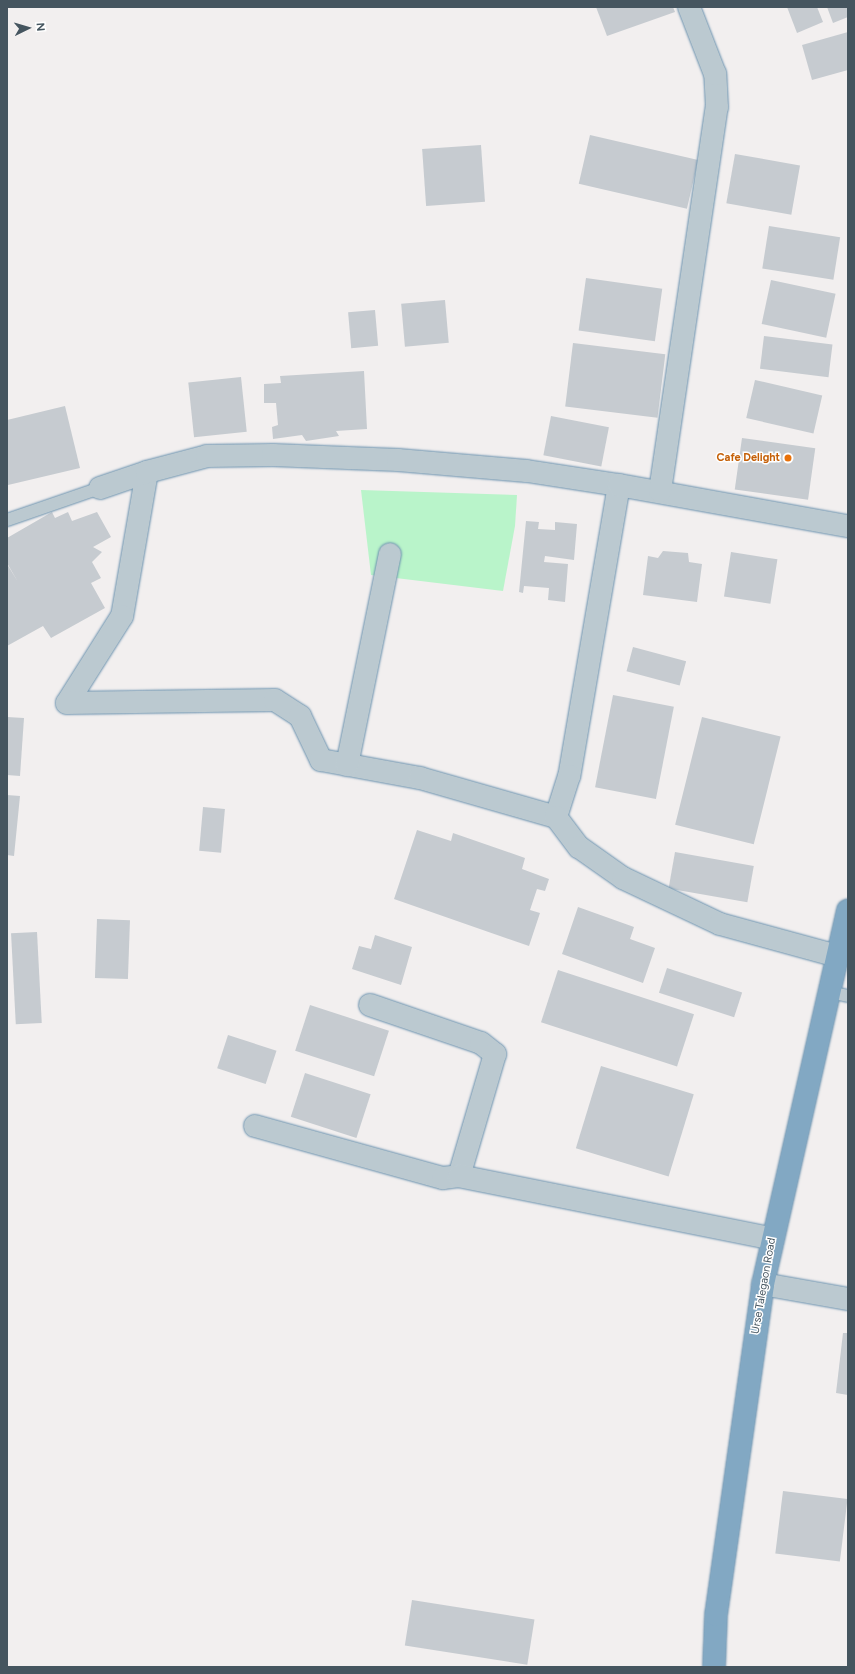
<!DOCTYPE html>
<style>
body{margin:0}
#map{position:relative;width:855px;height:1674px;overflow:hidden;background:#f2efef;font-family:Figtree,sans-serif}
div>[style]{position:absolute}
.green>*{inset:0;background:#b9f4ca}
.building>*{inset:0;background:#c6cbd0;transform-origin:0 0}
.roads{filter:drop-shadow(0 0 1px #6d93af) drop-shadow(0 0 1px #6d93af)}
.lane>*{height:12px;margin:-6px;padding:0 6px;transform-origin:6px;border-radius:6px;background:#bbc9d0}
.street>*{height:22px;margin:-11px;padding:0 11px;transform-origin:11px;border-radius:11px;background:#bbc9d0}
.highway>*{height:22px;margin:-11px;padding:0 11px;transform-origin:11px;border-radius:11px;background:#82a8c3}
.dots>*{width:11px;height:11px;translate:-50% -50%;box-sizing:border-box;border:2px solid #fff;border-radius:50%}
span{translate:-50% -50%;white-space:nowrap;text-align:center;line-height:1.15;-webkit-text-stroke:3px #fff;paint-order:stroke}
.food-label{font-size:11px;color:#c56008;font-weight:700}
.right{translate:-100% -50%;text-align:right}
.street-label{font-size:11px;color:#45555f}
.frame{position:absolute;inset:0;border:8px solid #45555f;pointer-events:none}
.north{position:absolute;left:8px;top:8px;width:40px;height:40px;-webkit-text-stroke:3px #fff;paint-order:stroke;rotate:85deg;font-size:11px;font-weight:700;line-height:16px;text-align:center;color:#45555f}
.north::after{content:'';display:block;margin:auto;width:14px;height:18px;background:#45555f;clip-path:polygon(50% 0,100% 100%,50% 72%,0 100%)}
</style>
<div id="map">
<div class="green">
<i style="clip-path:polygon(361px 490px,517px 495px,515px 526px,503px 591px,371px 575px)"></i>
</div>
<div class="building">
<i style="clip-path:polygon(596px 7px,673px 7px,675px 12px,607px 36px)"></i>
<i style="clip-path:polygon(787px 7px,817px 7px,823px 22px,797px 33px)"></i>
<i style="clip-path:polygon(827px 7px,848px 7px,848px 17px,833px 23px)"></i>
<i style="clip-path:polygon(848px 32px,848px 70px,812px 80px,802px 45px)"></i>
<i style="left:590px;top:135px;width:111px;height:50px;rotate:13deg"></i>
<i style="left:481px;top:145px;width:57px;height:59px;rotate:86deg"></i>
<i style="left:735px;top:154px;width:66px;height:50px;rotate:10deg"></i>
<i style="left:769px;top:226px;width:72px;height:43px;rotate:9deg"></i>
<i style="left:586px;top:278px;width:77px;height:53px;rotate:8deg"></i>
<i style="left:771px;top:280px;width:66px;height:45px;rotate:12deg"></i>
<i style="left:445px;top:300px;width:43px;height:44px;rotate:85deg"></i>
<i style="left:375px;top:310px;width:36px;height:27px;rotate:85deg"></i>
<i style="left:764px;top:336px;width:69px;height:33px;rotate:7deg"></i>
<i style="left:573px;top:343px;width:93px;height:64px;rotate:7deg"></i>
<i style="clip-path:polygon(364px 371px,367px 429px,336px 431px,339px 436px,306px 441px,302px 435px,273px 439px,272px 427px,278px 425px,276px 403px,264px 403px,264px 384px,281px 383px,280px 376px)"></i>
<i style="left:241px;top:377px;width:55px;height:53px;rotate:84deg"></i>
<i style="left:755px;top:380px;width:69px;height:39px;rotate:13deg"></i>
<i style="clip-path:polygon(65px 406px,80px 468px,8px 485px,7px 420px)"></i>
<i style="left:551px;top:416px;width:59px;height:40px;rotate:11deg"></i>
<i style="left:742px;top:438px;width:74px;height:52px;rotate:8deg"></i>
<i style="clip-path:polygon(52px 512px,55px 518px,68px 512px,72px 521px,97px 512px,111px 537px,93px 547px,102px 552px,92px 562px,101px 578px,91px 583px,105px 608px,51px 638px,43px 626px,7px 646px,7px 564px,18px 582px,7px 563px,7px 538px)"></i>
<i style="clip-path:polygon(526px 521px,539px 522px,538px 529px,555px 530px,555px 522px,577px 524px,574px 560px,545px 556px,544px 562px,568px 564px,565px 602px,548px 600px,549px 588px,524px 586px,523px 593px,519px 592px)"></i>
<i style="clip-path:polygon(663px 551px,688px 553px,689px 562px,702px 564px,697px 602px,643px 595px,648px 556px,658px 558px)"></i>
<i style="left:731px;top:552px;width:47px;height:45px;rotate:9deg"></i>
<i style="left:633px;top:647px;width:55px;height:25px;rotate:15deg"></i>
<i style="left:613px;top:695px;width:62px;height:94px;rotate:11deg"></i>
<i style="clip-path:polygon(7px 717px,24px 718px,20px 776px,7px 775px)"></i>
<i style="left:702px;top:717px;width:81px;height:111px;rotate:14deg"></i>
<i style="clip-path:polygon(7px 795px,20px 796px,14px 856px,7px 855px)"></i>
<i style="left:203px;top:807px;width:22px;height:44px;rotate:5deg"></i>
<i style="clip-path:polygon(417px 830px,451px 841px,453px 833px,525px 858px,522px 869px,549px 879px,545px 891px,537px 889px,530px 910px,540px 913px,529px 946px,394px 899px)"></i>
<i style="left:675px;top:852px;width:80px;height:37px;rotate:10deg"></i>
<i style="clip-path:polygon(578px 907px,634px 927px,630px 939px,655px 948px,643px 983px,562px 954px)"></i>
<i style="left:97px;top:919px;width:33px;height:59px;rotate:2deg"></i>
<i style="left:37px;top:932px;width:91px;height:26px;rotate:87deg"></i>
<i style="clip-path:polygon(375px 935px,412px 947px,401px 985px,352px 969px,359px 946px,371px 949px)"></i>
<i style="left:667px;top:968px;width:79px;height:26px;rotate:18deg"></i>
<i style="left:558px;top:970px;width:143px;height:55px;rotate:18deg"></i>
<i style="left:310px;top:1005px;width:83px;height:48px;rotate:18deg"></i>
<i style="left:228px;top:1035px;width:51px;height:35px;rotate:18deg"></i>
<i style="left:601px;top:1066px;width:97px;height:86px;rotate:17deg"></i>
<i style="left:305px;top:1073px;width:69px;height:46px;rotate:18deg"></i>
<i style="clip-path:polygon(843px 1333px,848px 1333px,848px 1395px,836px 1393px)"></i>
<i style="left:783px;top:1491px;width:65px;height:63px;rotate:7deg"></i>
<i style="left:412px;top:1600px;width:124px;height:46px;rotate:9deg"></i>
</div>
<div class="roads">
<div class="lane">
<i style="left:7px;top:520px;width:98px;rotate:-19deg"></i>
<i style="left:829px;top:992px;width:19px;rotate:12deg"></i>
</div>
<div class="street">
<i style="left:147px;top:472px;width:146px;rotate:99.8deg"></i>
<i style="left:122px;top:616px;width:103px;rotate:122.3deg"></i>
<i style="left:67px;top:703px;width:208px;rotate:-0.8deg"></i>
<i style="left:275px;top:700px;width:30px;rotate:33deg"></i>
<i style="left:300px;top:716px;width:49px;rotate:64.5deg"></i>
<i style="left:321px;top:760px;width:101px;rotate:10.3deg"></i>
<i style="left:420px;top:778px;width:141px;rotate:16deg"></i>
<i style="left:619px;top:485px;width:295px;rotate:99.7deg"></i>
<i style="left:569px;top:776px;width:43px;rotate:107.6deg"></i>
<i style="left:556px;top:817px;width:38px;rotate:53deg"></i>
<i style="left:579px;top:847px;width:54px;rotate:35.2deg"></i>
<i style="left:623px;top:878px;width:107px;rotate:25.4deg"></i>
<i style="left:720px;top:924px;width:121px;rotate:15.3deg"></i>
<i style="left:100px;top:488px;width:50px;rotate:-18.8deg"></i>
<i style="left:147px;top:472px;width:62px;rotate:-14.9deg"></i>
<i style="left:207px;top:456px;width:66px;rotate:-0.9deg"></i>
<i style="left:273px;top:455px;width:125px;rotate:2.3deg"></i>
<i style="left:398px;top:460px;width:129px;rotate:4.9deg"></i>
<i style="left:527px;top:471px;width:93px;rotate:8.7deg"></i>
<i style="left:619px;top:485px;width:233px;rotate:10.2deg"></i>
<i style="left:660px;top:491px;width:388px;rotate:-81.6deg"></i>
<i style="left:717px;top:107px;width:33px;rotate:-93deg"></i>
<i style="left:715px;top:74px;width:72px;rotate:-111.2deg"></i>
<i style="left:347px;top:765px;width:215px;rotate:-78.5deg"></i>
<i style="left:370px;top:1005px;width:117px;rotate:18.9deg"></i>
<i style="left:481px;top:1043px;width:18px;rotate:38deg"></i>
<i style="left:495px;top:1054px;width:127px;rotate:106.4deg"></i>
<i style="left:255px;top:1126px;width:195px;rotate:15.5deg"></i>
<i style="left:443px;top:1178px;width:16px;rotate:-7deg"></i>
<i style="left:459px;top:1176px;width:320px;rotate:11.3deg"></i>
<i style="left:763px;top:1284px;width:86px;rotate:10deg"></i>
</div>
<div class="highway">
<i style="left:714px;top:1667px;width:52px;rotate:-87.8deg"></i>
<i style="left:716px;top:1615px;width:334px;rotate:-81.9deg"></i>
<i style="left:763px;top:1284px;width:383px;rotate:-77.2deg"></i>
</div>
</div>
<div class="dots">
<i style="left:788px;top:458px;background:#e8710a"></i>
</div>
<div class="food-label">
<span class="right" style="left:780px;top:458px">Cafe Delight</span>
</div>
<div class="street-label">
<span style="left:764px;top:1286px;rotate:-80deg">Urse Talegaon Road</span>
</div>
<div class="frame"></div>
<div class="north">N</div>
</div>
